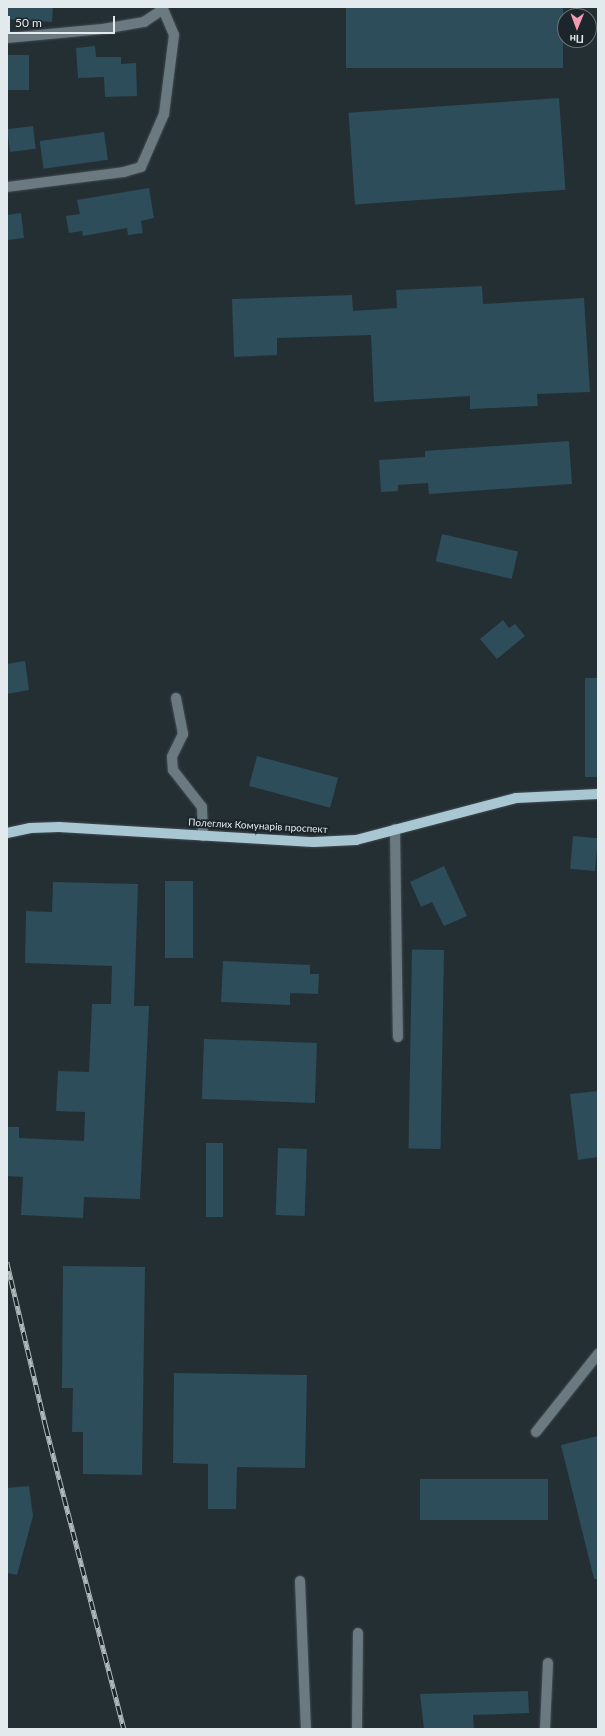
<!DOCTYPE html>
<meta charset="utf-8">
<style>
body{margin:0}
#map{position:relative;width:605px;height:1736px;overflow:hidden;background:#242f34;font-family:Lato,sans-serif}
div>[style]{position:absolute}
.building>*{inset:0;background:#2c4d59;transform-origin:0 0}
.roads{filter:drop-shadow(0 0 1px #434d52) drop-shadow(0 0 1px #434d52)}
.minor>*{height:10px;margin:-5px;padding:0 5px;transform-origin:5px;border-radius:5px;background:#6b7a80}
.major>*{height:10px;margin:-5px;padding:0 5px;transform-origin:5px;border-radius:5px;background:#a8c7d3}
.rail>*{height:4.5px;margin-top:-2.25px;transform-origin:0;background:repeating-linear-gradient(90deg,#1b252a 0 9px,#afb8bb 0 18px);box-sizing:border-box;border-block:1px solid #afb8bb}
span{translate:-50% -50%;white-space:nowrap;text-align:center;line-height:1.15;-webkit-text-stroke:4px #1b252a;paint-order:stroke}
.street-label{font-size:10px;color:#e3eaed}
.frame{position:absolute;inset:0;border:8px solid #e3eaed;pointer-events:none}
.north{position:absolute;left:557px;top:8px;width:40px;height:40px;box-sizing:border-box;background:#1b252a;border:1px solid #6b7478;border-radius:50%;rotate:181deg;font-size:11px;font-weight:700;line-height:16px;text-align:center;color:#e3eaed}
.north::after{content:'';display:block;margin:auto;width:14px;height:18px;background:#f19ab1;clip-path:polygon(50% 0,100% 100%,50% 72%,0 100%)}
.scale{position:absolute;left:8px;top:16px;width:107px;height:18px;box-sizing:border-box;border:2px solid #e3eaed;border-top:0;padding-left:5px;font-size:12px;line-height:14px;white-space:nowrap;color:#e3eaed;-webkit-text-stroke:3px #1b252a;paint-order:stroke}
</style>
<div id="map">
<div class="building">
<i style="clip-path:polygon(7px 7px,53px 7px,52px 22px,7px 19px)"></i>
<i style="left:346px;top:7px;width:217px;height:61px"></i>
<i style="clip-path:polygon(95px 46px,96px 57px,121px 57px,121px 64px,136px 63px,137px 96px,105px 97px,104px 77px,78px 78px,76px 48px)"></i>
<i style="left:7px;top:55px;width:22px;height:35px"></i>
<i style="left:559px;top:98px;width:92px;height:211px;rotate:86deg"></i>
<i style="left:33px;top:126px;width:23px;height:26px;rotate:83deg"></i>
<i style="left:104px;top:132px;width:28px;height:65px;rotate:82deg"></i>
<i style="clip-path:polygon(149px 188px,154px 218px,141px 221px,143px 233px,128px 235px,127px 228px,83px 236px,82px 231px,69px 233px,66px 216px,80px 214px,77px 200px)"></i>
<i style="clip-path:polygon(21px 213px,24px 238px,7px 240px,7px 215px)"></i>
<i style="clip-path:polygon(482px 286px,483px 304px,584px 298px,590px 392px,537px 394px,538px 406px,470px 409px,470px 396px,374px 402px,371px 335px,277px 338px,277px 355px,234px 357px,232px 299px,352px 295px,353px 311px,397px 308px,396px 290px)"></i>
<i style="clip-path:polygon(569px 441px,572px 484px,429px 494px,428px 483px,398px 485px,398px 491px,381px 492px,379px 460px,425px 457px,425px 451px)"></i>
<i style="left:442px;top:534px;width:78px;height:28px;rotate:13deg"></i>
<i style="clip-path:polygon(503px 620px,509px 628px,515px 624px,525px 636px,497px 659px,480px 639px)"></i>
<i style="clip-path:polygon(25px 661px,29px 690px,7px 694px,7px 664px)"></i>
<i style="left:585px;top:678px;width:13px;height:99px"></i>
<i style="left:257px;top:756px;width:84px;height:31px;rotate:15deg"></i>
<i style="left:573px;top:836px;width:25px;height:33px;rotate:5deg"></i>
<i style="clip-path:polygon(444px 866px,467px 916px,444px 926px,432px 902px,421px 907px,410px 882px)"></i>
<i style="left:165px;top:881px;width:28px;height:77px"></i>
<i style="clip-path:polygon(53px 882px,138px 884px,134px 1006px,149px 1006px,140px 1199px,84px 1197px,83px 1218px,21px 1215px,23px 1177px,7px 1176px,7px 1127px,19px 1127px,19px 1138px,84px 1141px,85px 1112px,56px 1111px,58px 1071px,89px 1072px,92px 1004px,111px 1004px,112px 966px,25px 963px,26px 911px,52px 912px)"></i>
<i style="left:444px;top:950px;width:199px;height:32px;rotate:91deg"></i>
<i style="clip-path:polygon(223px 961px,310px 965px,310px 974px,319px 974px,318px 994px,290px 993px,290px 1005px,221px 1002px)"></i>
<i style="left:204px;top:1039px;width:113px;height:60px;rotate:2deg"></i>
<i style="clip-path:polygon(598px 1091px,598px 1157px,578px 1160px,570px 1094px)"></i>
<i style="left:206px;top:1143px;width:17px;height:74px"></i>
<i style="left:278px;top:1148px;width:29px;height:67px;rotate:2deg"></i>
<i style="clip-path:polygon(63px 1266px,145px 1267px,142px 1475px,83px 1474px,83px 1432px,72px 1432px,73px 1388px,62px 1388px)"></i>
<i style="clip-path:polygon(174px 1373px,307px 1375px,305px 1468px,237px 1467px,236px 1509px,208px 1509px,208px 1464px,173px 1463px)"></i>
<i style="clip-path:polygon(598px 1436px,598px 1579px,594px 1579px,561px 1445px)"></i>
<i style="left:420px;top:1479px;width:128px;height:41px"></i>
<i style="clip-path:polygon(29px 1486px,33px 1516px,17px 1575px,7px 1573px,7px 1488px)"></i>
<i style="clip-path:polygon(528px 1691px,529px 1713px,473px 1715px,474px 1729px,424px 1729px,420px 1694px)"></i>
</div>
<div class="roads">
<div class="minor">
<i style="left:7px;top:38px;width:96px;rotate:-5.4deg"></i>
<i style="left:103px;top:29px;width:42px;rotate:-9.7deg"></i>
<i style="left:144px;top:22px;width:23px;rotate:-34deg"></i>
<i style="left:163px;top:9px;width:28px;rotate:67deg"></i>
<i style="left:174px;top:35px;width:80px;rotate:97.2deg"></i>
<i style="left:164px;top:114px;width:58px;rotate:113.5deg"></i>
<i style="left:141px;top:167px;width:18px;rotate:164deg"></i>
<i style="left:124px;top:172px;width:118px;rotate:172.7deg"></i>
<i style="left:176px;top:698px;width:37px;rotate:79deg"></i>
<i style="left:183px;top:734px;width:25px;rotate:116deg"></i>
<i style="left:172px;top:757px;width:13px;rotate:86deg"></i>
<i style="left:173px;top:770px;width:47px;rotate:51.9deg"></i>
<i style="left:202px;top:807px;width:29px;rotate:88deg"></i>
<i style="left:395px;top:829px;width:208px;rotate:89.2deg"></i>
<i style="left:536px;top:1432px;width:100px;rotate:-51.5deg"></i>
<i style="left:300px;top:1581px;width:148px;rotate:87.7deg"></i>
<i style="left:357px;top:1729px;width:96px;rotate:-89.4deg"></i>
<i style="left:545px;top:1729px;width:66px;rotate:-87.4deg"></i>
</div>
<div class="major">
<i style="left:7px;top:833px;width:24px;rotate:-12deg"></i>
<i style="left:30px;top:828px;width:29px;rotate:-2deg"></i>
<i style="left:59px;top:827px;width:255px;rotate:3.4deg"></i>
<i style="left:314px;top:842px;width:42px;rotate:-2.7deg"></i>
<i style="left:356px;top:840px;width:165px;rotate:-14.7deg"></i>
<i style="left:516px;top:798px;width:82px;rotate:-2.8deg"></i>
</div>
</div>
<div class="rail">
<i style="left:7px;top:1262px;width:170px;rotate:76.7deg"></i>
<i style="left:46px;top:1427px;width:312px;rotate:75.5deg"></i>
</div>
<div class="street-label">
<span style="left:258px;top:826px;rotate:3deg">Полеглих Комунарів проспект</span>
</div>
<div class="frame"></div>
<div class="north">Пн</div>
<div class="scale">50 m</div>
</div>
